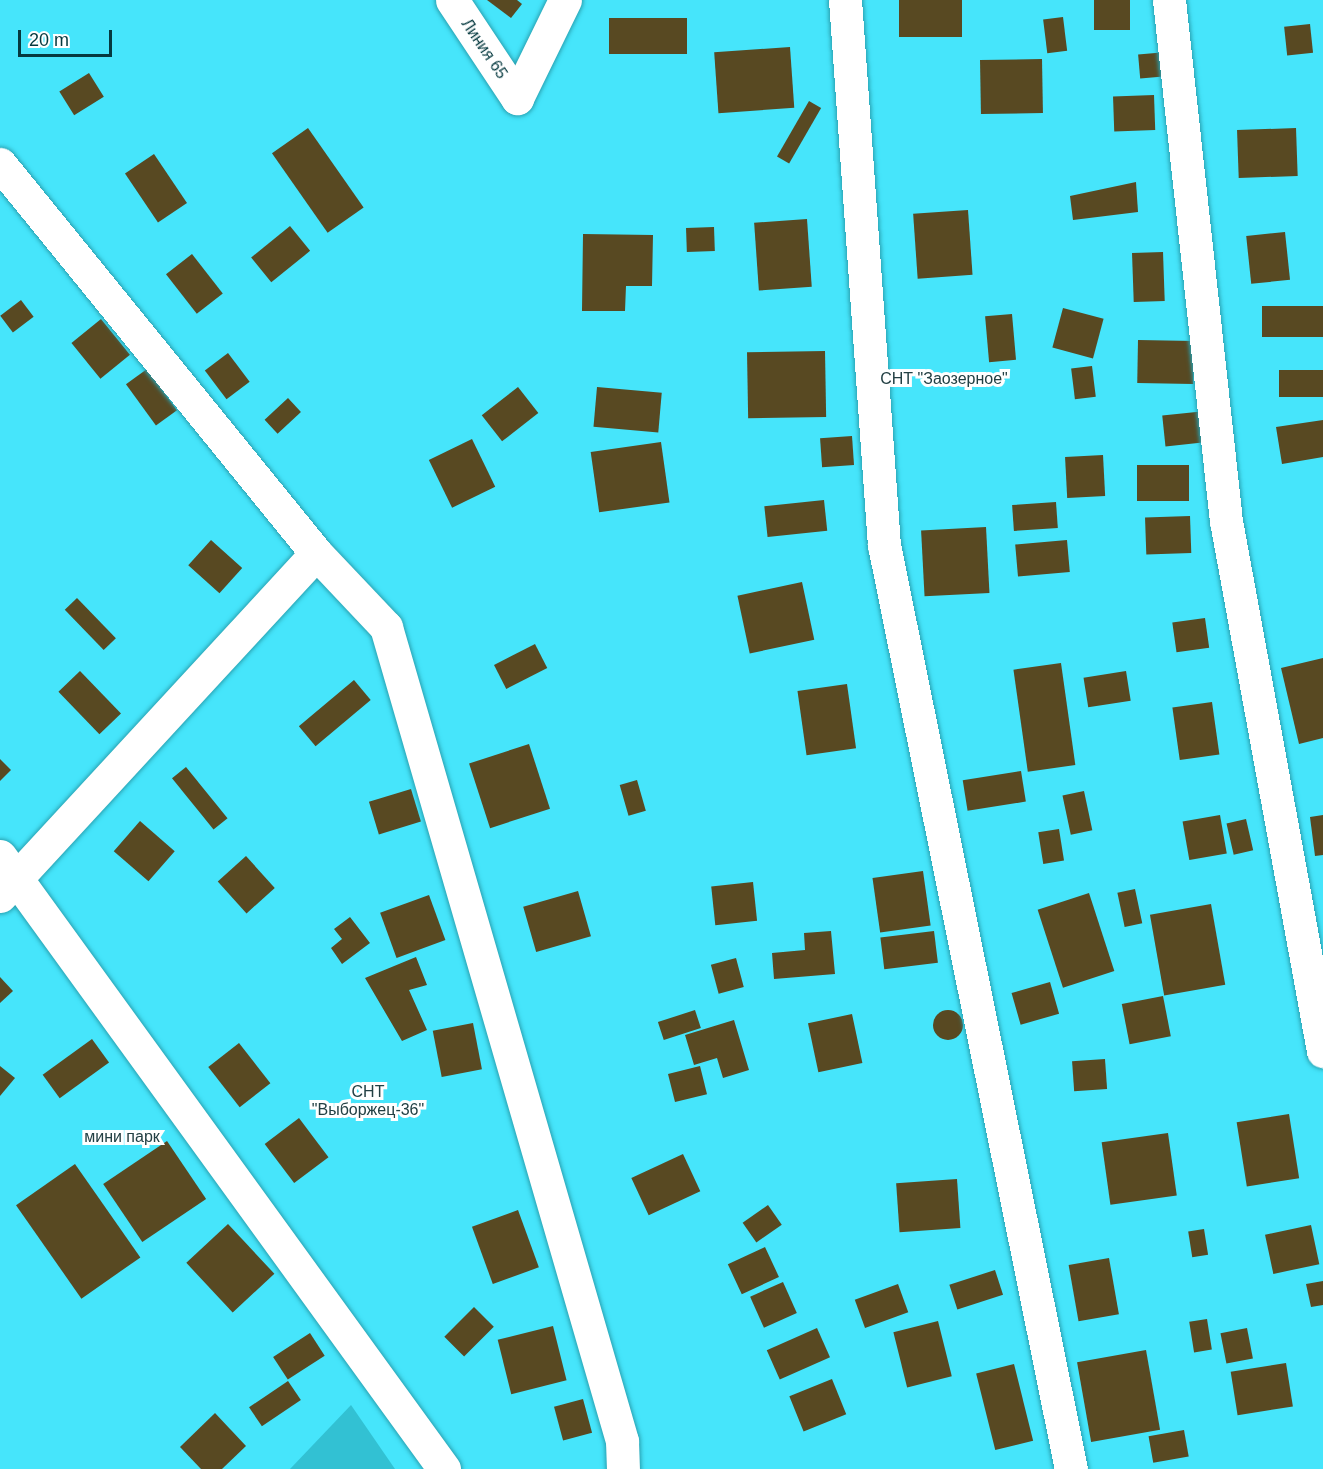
<!DOCTYPE html>
<meta charset="utf-8">
<style>
body{margin:0}
#map{position:relative;width:1323px;height:1469px;overflow:hidden;background:#9beefb;font-family:Helvetica,sans-serif}
div>[style]{position:absolute}
.green>*{inset:0;background:#46e5fb;transform-origin:0 0}
.forest>*{inset:0;background:#32c1d3}
.building>*{inset:0;background:#584922;transform-origin:0 0}
.round{border-radius:50%}
.roads{filter:drop-shadow(0 0 2px #29a2b2) drop-shadow(0 0 2px #29a2b2)}
.minor>*{height:33px;margin:-16.5px;padding:0 16.5px;transform-origin:16.5px;border-radius:16.5px;background:#fff}
span{translate:-50% -50%;white-space:nowrap;text-align:center;line-height:1.15;-webkit-text-stroke:6px #fff;paint-order:stroke}
.street-label{font-size:16px;color:#05393f}
.park-label{font-size:16px;color:#234044}
.scale{position:absolute;left:18px;top:30px;width:94px;height:27px;box-sizing:border-box;border:3px solid #05393f;border-top:0;padding-left:8px;font-size:18px;line-height:21px;white-space:nowrap;color:#05393f;-webkit-text-stroke:4px #fff;paint-order:stroke}
</style>
<div id="map">
<div class="green">
<i style="left:0;top:0;width:1323px;height:1469px"></i>
</div>
<div class="forest">
<i style="clip-path:polygon(351px 1405px,395px 1469px,290px 1469px)"></i>
</div>
<div class="building">
<i style="clip-path:polygon(487px 0,517px 0,522px 4px,511px 18px)"></i>
<i style="left:899px;top:0;width:63px;height:37px"></i>
<i style="left:1094px;top:0;width:36px;height:30px"></i>
<i style="left:1063px;top:17px;width:34px;height:20px;rotate:83deg"></i>
<i style="left:609px;top:18px;width:78px;height:36px"></i>
<i style="left:1310px;top:24px;width:29px;height:26px;rotate:84deg"></i>
<i style="left:790px;top:47px;width:61px;height:76px;rotate:86deg"></i>
<i style="left:1167px;top:52px;width:24px;height:29px;rotate:85deg"></i>
<i style="left:1042px;top:59px;width:54px;height:62px;rotate:89deg"></i>
<i style="left:89px;top:73px;width:28px;height:35px;rotate:58deg"></i>
<i style="left:1154px;top:95px;width:35px;height:41px;rotate:88deg"></i>
<i style="left:809px;top:101px;width:14px;height:64px;rotate:30deg"></i>
<i style="left:308px;top:128px;width:97px;height:44px;rotate:55deg"></i>
<i style="left:1296px;top:128px;width:48px;height:59px;rotate:88deg"></i>
<i style="left:154px;top:154px;width:59px;height:35px;rotate:56deg"></i>
<i style="clip-path:polygon(1136px 182px,1138px 212px,1073px 220px,1070px 196px)"></i>
<i style="left:968px;top:210px;width:65px;height:55px;rotate:86deg"></i>
<i style="left:807px;top:219px;width:68px;height:53px;rotate:86deg"></i>
<i style="left:290px;top:226px;width:32px;height:50px;rotate:51deg"></i>
<i style="left:714px;top:227px;width:24px;height:28px;rotate:88deg"></i>
<i style="left:1285px;top:232px;width:48px;height:39px;rotate:84deg"></i>
<i style="clip-path:polygon(583px 234px,653px 235px,652px 286px,626px 286px,625px 311px,582px 311px)"></i>
<i style="left:1163px;top:252px;width:49px;height:31px;rotate:88deg"></i>
<i style="left:192px;top:254px;width:50px;height:33px;rotate:52deg"></i>
<i style="left:21px;top:300px;width:21px;height:26px;rotate:53deg"></i>
<i style="left:1323px;top:306px;width:31px;height:61px;rotate:90deg"></i>
<i style="left:1063px;top:308px;width:42px;height:41px;rotate:15deg"></i>
<i style="left:1012px;top:314px;width:46px;height:27px;rotate:85deg"></i>
<i style="left:101px;top:319px;width:46px;height:38px;rotate:51deg"></i>
<i style="left:1138px;top:340px;width:56px;height:43px;rotate:1deg"></i>
<i style="left:825px;top:351px;width:66px;height:78px;rotate:89deg"></i>
<i style="left:228px;top:353px;width:36px;height:29px;rotate:53deg"></i>
<i style="left:1092px;top:366px;width:31px;height:21px;rotate:83deg"></i>
<i style="left:147px;top:369px;width:51px;height:26px;rotate:54deg"></i>
<i style="left:1323px;top:370px;width:27px;height:44px;rotate:90deg"></i>
<i style="left:518px;top:387px;width:33px;height:46px;rotate:52deg"></i>
<i style="left:597px;top:387px;width:65px;height:40px;rotate:5deg"></i>
<i style="left:288px;top:398px;width:19px;height:32px;rotate:47deg"></i>
<i style="left:1206px;top:411px;width:31px;height:44px;rotate:84deg"></i>
<i style="clip-path:polygon(1323px 420px,1323px 457px,1282px 464px,1276px 427px)"></i>
<i style="left:852px;top:436px;width:29px;height:32px;rotate:86deg"></i>
<i style="left:472px;top:439px;width:53px;height:48px;rotate:64deg"></i>
<i style="left:661px;top:442px;width:61px;height:71px;rotate:82deg"></i>
<i style="left:1103px;top:455px;width:41px;height:38px;rotate:87deg"></i>
<i style="left:1189px;top:465px;width:36px;height:52px;rotate:90deg"></i>
<i style="left:824px;top:500px;width:31px;height:60px;rotate:84deg"></i>
<i style="left:1056px;top:502px;width:26px;height:44px;rotate:86deg"></i>
<i style="left:1190px;top:516px;width:37px;height:45px;rotate:88deg"></i>
<i style="left:986px;top:527px;width:66px;height:65px;rotate:87deg"></i>
<i style="left:211px;top:540px;width:42px;height:34px;rotate:42deg"></i>
<i style="left:1067px;top:540px;width:32px;height:52px;rotate:85deg"></i>
<i style="left:802px;top:582px;width:59px;height:66px;rotate:78deg"></i>
<i style="left:77px;top:598px;width:56px;height:17px;rotate:46deg"></i>
<i style="left:1205px;top:618px;width:30px;height:33px;rotate:82deg"></i>
<i style="left:535px;top:644px;width:27px;height:46px;rotate:63deg"></i>
<i style="clip-path:polygon(1323px 658px,1323px 738px,1299px 744px,1281px 668px)"></i>
<i style="left:1061px;top:663px;width:103px;height:48px;rotate:82deg"></i>
<i style="left:80px;top:671px;width:59px;height:30px;rotate:46deg"></i>
<i style="left:1126px;top:671px;width:30px;height:43px;rotate:81deg"></i>
<i style="left:354px;top:680px;width:26px;height:72px;rotate:50deg"></i>
<i style="left:847px;top:684px;width:65px;height:50px;rotate:82deg"></i>
<i style="left:1212px;top:702px;width:53px;height:40px;rotate:82deg"></i>
<i style="left:529px;top:744px;width:68px;height:63px;rotate:72deg"></i>
<i style="clip-path:polygon(0 759px,11px 770px,0 781px)"></i>
<i style="left:186px;top:767px;width:66px;height:18px;rotate:51deg"></i>
<i style="left:1021px;top:771px;width:31px;height:59px;rotate:81deg"></i>
<i style="left:637px;top:780px;width:32px;height:18px;rotate:74deg"></i>
<i style="left:411px;top:789px;width:34px;height:44px;rotate:73deg"></i>
<i style="left:1084px;top:791px;width:40px;height:22px;rotate:78deg"></i>
<i style="left:1220px;top:815px;width:39px;height:38px;rotate:80deg"></i>
<i style="clip-path:polygon(1323px 815px,1323px 855px,1315px 856px,1310px 817px)"></i>
<i style="left:1246px;top:819px;width:32px;height:20px;rotate:77deg"></i>
<i style="left:140px;top:821px;width:46px;height:40px;rotate:41deg"></i>
<i style="left:1059px;top:829px;width:32px;height:21px;rotate:81deg"></i>
<i style="left:246px;top:856px;width:43px;height:38px;rotate:48deg"></i>
<i style="left:923px;top:871px;width:55px;height:51px;rotate:82deg"></i>
<i style="left:753px;top:882px;width:39px;height:42px;rotate:84deg"></i>
<i style="left:1135px;top:889px;width:35px;height:18px;rotate:78deg"></i>
<i style="left:578px;top:891px;width:47px;height:57px;rotate:74deg"></i>
<i style="left:1089px;top:893px;width:82px;height:54px;rotate:72deg"></i>
<i style="left:429px;top:895px;width:48px;height:52px;rotate:70deg"></i>
<i style="left:1211px;top:904px;width:82px;height:62px;rotate:80deg"></i>
<i style="clip-path:polygon(350px 917px,370px 943px,342px 964px,331px 948px,342px 939px,334px 929px)"></i>
<i style="clip-path:polygon(831px 931px,835px 974px,774px 979px,772px 953px,805px 950px,804px 933px)"></i>
<i style="left:934px;top:931px;width:32px;height:54px;rotate:83deg"></i>
<i style="clip-path:polygon(416px 957px,427px 985px,409px 990px,427px 1030px,402px 1041px,365px 978px)"></i>
<i style="left:736px;top:958px;width:30px;height:26px;rotate:75deg"></i>
<i style="clip-path:polygon(0 977px,13px 991px,0 1003px)"></i>
<i style="left:1050px;top:982px;width:33px;height:40px;rotate:74deg"></i>
<i style="left:1163px;top:996px;width:41px;height:42px;rotate:79deg"></i>
<i style="left:695px;top:1010px;width:19px;height:39px;rotate:72deg"></i>
<i class="round" style="left:933px;top:1010px;width:30px;height:30px"></i>
<i style="left:852px;top:1014px;width:50px;height:45px;rotate:78deg"></i>
<i style="clip-path:polygon(734px 1020px,749px 1070px,723px 1078px,717px 1058px,694px 1065px,685px 1035px)"></i>
<i style="left:473px;top:1023px;width:47px;height:41px;rotate:79deg"></i>
<i style="left:92px;top:1039px;width:29px;height:61px;rotate:54deg"></i>
<i style="left:239px;top:1043px;width:51px;height:39px;rotate:52deg"></i>
<i style="left:1105px;top:1059px;width:30px;height:33px;rotate:86deg"></i>
<i style="clip-path:polygon(0 1066px,15px 1078px,0 1096px)"></i>
<i style="left:700px;top:1066px;width:29px;height:33px;rotate:76deg"></i>
<i style="left:1289px;top:1114px;width:65px;height:53px;rotate:81deg"></i>
<i style="left:299px;top:1118px;width:49px;height:43px;rotate:53deg"></i>
<i style="left:1168px;top:1133px;width:63px;height:67px;rotate:82deg"></i>
<i style="left:167px;top:1141px;width:70px;height:77px;rotate:56deg"></i>
<i style="left:683px;top:1154px;width:41px;height:57px;rotate:65deg"></i>
<i style="left:75px;top:1164px;width:114px;height:72px;rotate:55deg"></i>
<i style="left:957px;top:1179px;width:49px;height:61px;rotate:86deg"></i>
<i style="left:768px;top:1205px;width:24px;height:31px;rotate:55deg"></i>
<i style="left:518px;top:1210px;width:61px;height:49px;rotate:70deg"></i>
<i style="left:228px;top:1224px;width:68px;height:57px;rotate:47deg"></i>
<i style="left:1311px;top:1225px;width:40px;height:47px;rotate:78deg"></i>
<i style="left:1204px;top:1229px;width:26px;height:16px;rotate:81deg"></i>
<i style="left:765px;top:1247px;width:33px;height:41px;rotate:65deg"></i>
<i style="left:1109px;top:1258px;width:57px;height:41px;rotate:80deg"></i>
<i style="left:995px;top:1270px;width:26px;height:48px;rotate:72deg"></i>
<i style="clip-path:polygon(1323px 1281px,1323px 1305px,1311px 1307px,1306px 1284px)"></i>
<i style="left:783px;top:1282px;width:34px;height:36px;rotate:66deg"></i>
<i style="left:898px;top:1284px;width:30px;height:46px;rotate:70deg"></i>
<i style="left:474px;top:1307px;width:28px;height:42px;rotate:45deg"></i>
<i style="left:1207px;top:1319px;width:31px;height:18px;rotate:81deg"></i>
<i style="left:938px;top:1321px;width:57px;height:46px;rotate:76deg"></i>
<i style="left:553px;top:1326px;width:56px;height:57px;rotate:76deg"></i>
<i style="left:817px;top:1328px;width:32px;height:55px;rotate:66deg"></i>
<i style="left:1247px;top:1328px;width:31px;height:27px;rotate:79deg"></i>
<i style="left:310px;top:1333px;width:27px;height:44px;rotate:57deg"></i>
<i style="left:1146px;top:1350px;width:81px;height:70px;rotate:80deg"></i>
<i style="left:1286px;top:1363px;width:44px;height:56px;rotate:81deg"></i>
<i style="left:1014px;top:1364px;width:79px;height:39px;rotate:76deg"></i>
<i style="left:832px;top:1379px;width:38px;height:46px;rotate:68deg"></i>
<i style="left:288px;top:1381px;width:23px;height:47px;rotate:56deg"></i>
<i style="left:583px;top:1399px;width:35px;height:30px;rotate:75deg"></i>
<i style="clip-path:polygon(215px 1413px,246px 1446px,222px 1469px,201px 1469px,180px 1447px)"></i>
<i style="left:1184px;top:1430px;width:27px;height:36px;rotate:80deg"></i>
</div>
<div class="roads">
<div class="minor">
<i style="left:452px;top:0;width:118px;rotate:56.4deg"></i>
<i style="left:845px;top:0;width:546px;rotate:85.91deg"></i>
<i style="left:884px;top:545px;width:943px;rotate:78.56deg"></i>
<i style="left:1169px;top:0;width:524px;rotate:83.76deg"></i>
<i style="left:1226px;top:521px;width:539px;rotate:79.63deg"></i>
<i style="left:517px;top:98px;width:109px;rotate:-63.9deg"></i>
<i style="left:0;top:164px;width:501px;rotate:50.91deg"></i>
<i style="left:316px;top:553px;width:102px;rotate:46.6deg"></i>
<i style="left:386px;top:627px;width:848px;rotate:73.83deg"></i>
<i style="left:622px;top:1441px;width:28px;rotate:88deg"></i>
<i style="left:0;top:856px;width:757px;rotate:54.08deg"></i>
<i style="left:0;top:896px;width:466px;rotate:-47.3deg"></i>
</div>
</div>
<div class="street-label">
<span style="left:484px;top:49px;rotate:56deg">Линия 65</span>
</div>
<div class="park-label">
<span style="left:944px;top:379px">СНТ "Заозерное"</span>
<span style="left:368px;top:1101px">СНТ<br>"Выборжец-36"</span>
<span style="left:122px;top:1137px">мини парк</span>
</div>
<div class="scale">20 m</div>
</div>
